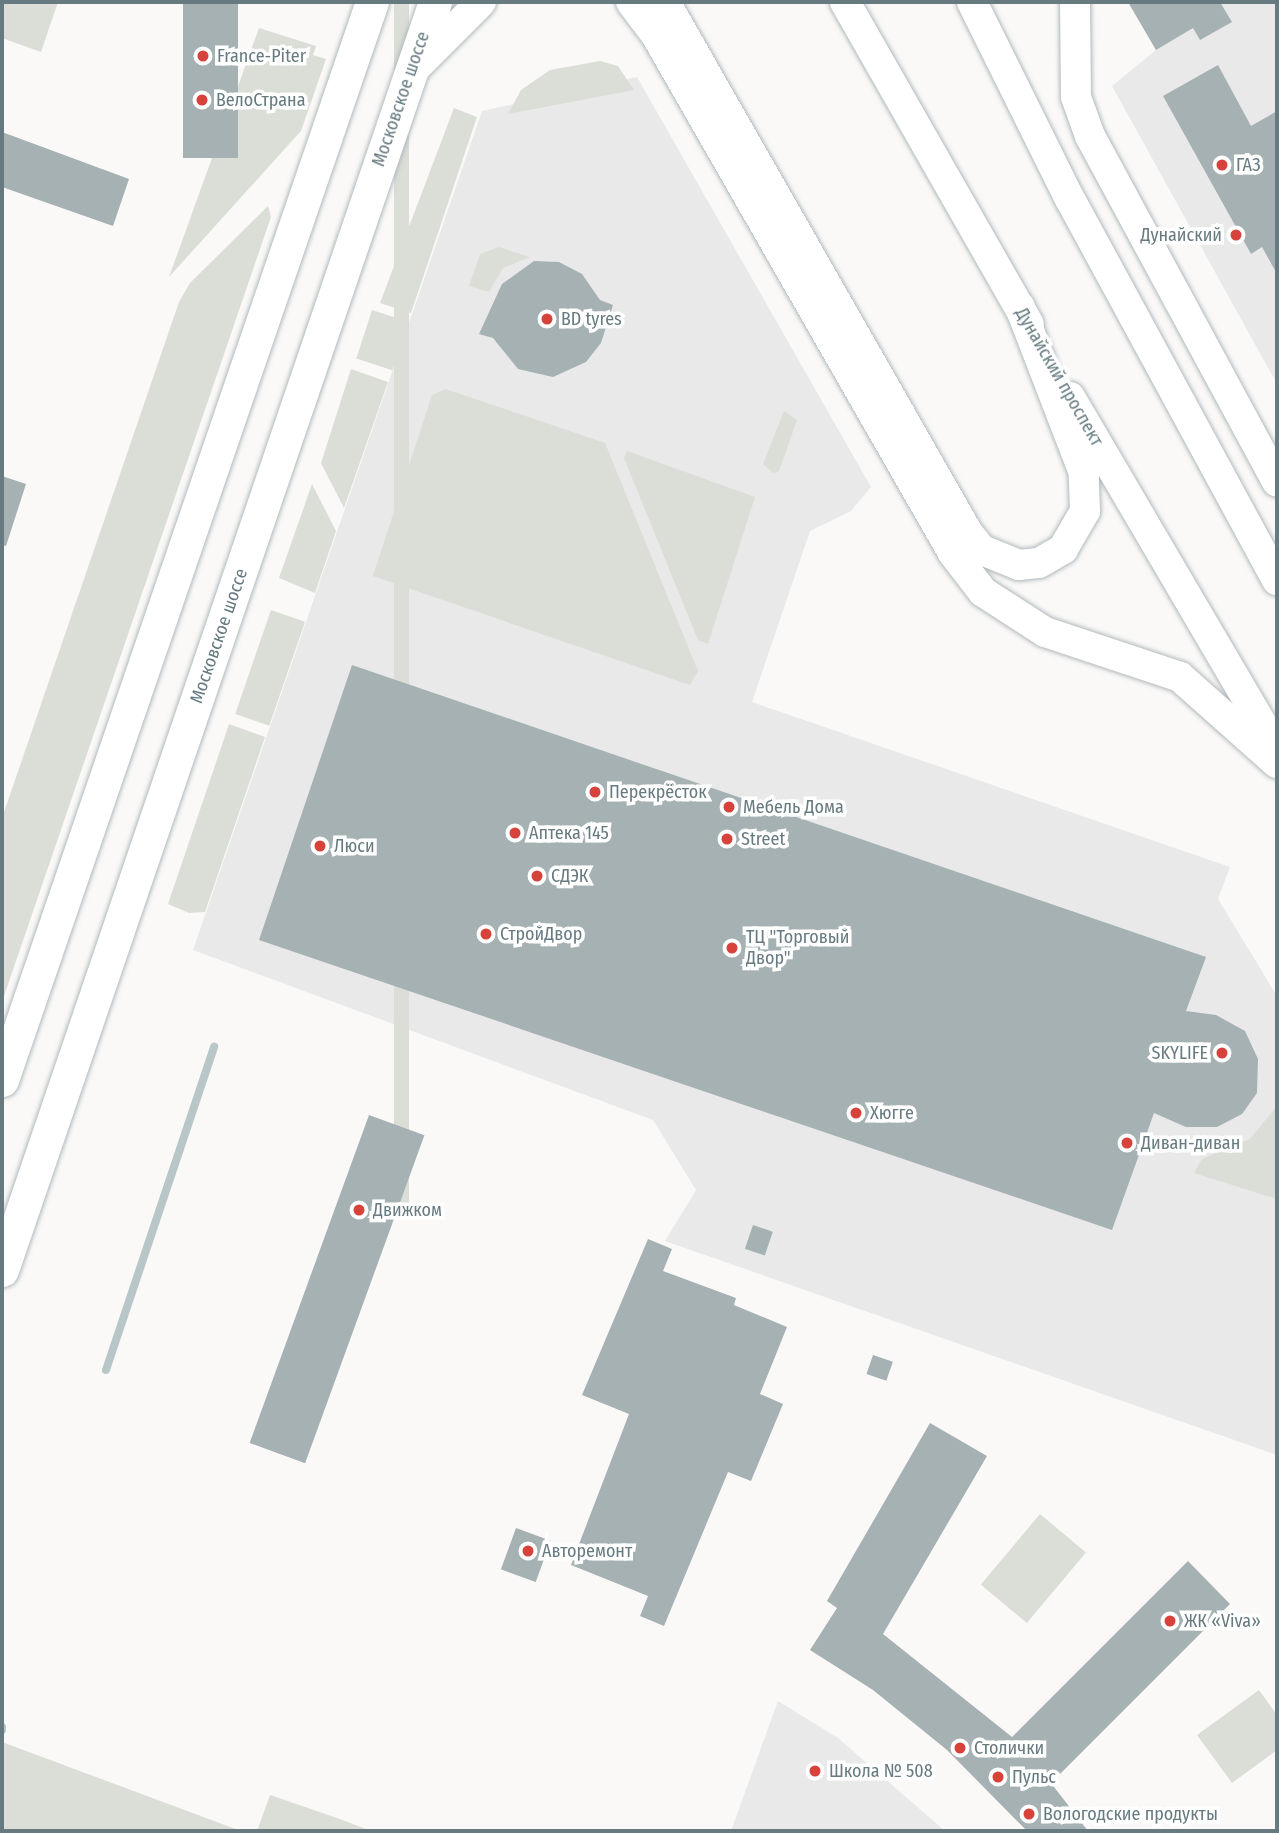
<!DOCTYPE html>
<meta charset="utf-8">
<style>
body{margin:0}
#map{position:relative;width:1279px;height:1833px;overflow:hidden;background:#faf9f8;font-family:"Fira Sans Condensed",sans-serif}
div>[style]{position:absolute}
.built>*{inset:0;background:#e8e9e8}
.green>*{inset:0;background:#dbded7;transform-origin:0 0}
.stream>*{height:8px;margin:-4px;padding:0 4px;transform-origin:4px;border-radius:4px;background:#b8c6c8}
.building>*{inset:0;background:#a6b1b4;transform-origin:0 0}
.roads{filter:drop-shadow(0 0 2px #b2b9bc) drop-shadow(0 0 2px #b2b9bc)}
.secondary>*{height:30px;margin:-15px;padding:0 15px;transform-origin:15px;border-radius:15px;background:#fff}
.primary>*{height:33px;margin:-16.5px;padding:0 16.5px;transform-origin:16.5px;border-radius:16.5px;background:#fff}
.dots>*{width:19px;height:19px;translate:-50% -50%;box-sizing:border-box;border:4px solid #fff;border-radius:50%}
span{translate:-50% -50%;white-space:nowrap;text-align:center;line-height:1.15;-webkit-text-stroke:7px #fff;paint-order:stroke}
.poi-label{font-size:18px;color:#667a80}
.left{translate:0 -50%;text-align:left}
.right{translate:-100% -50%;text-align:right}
.street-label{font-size:18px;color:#667a80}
.frame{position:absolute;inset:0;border:4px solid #667a80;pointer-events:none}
</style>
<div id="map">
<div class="built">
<i style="clip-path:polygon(1128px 2px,1277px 2px,1277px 384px,1112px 86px,1156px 50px)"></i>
<i style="clip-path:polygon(637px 77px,871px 487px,851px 511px,810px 531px,752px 702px,1230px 867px,1218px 899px,1277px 996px,1277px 1455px,665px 1241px,696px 1190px,653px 1120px,193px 950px,482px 111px)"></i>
<i style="clip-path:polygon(778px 1701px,838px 1738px,945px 1831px,731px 1831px)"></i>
</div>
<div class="green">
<i style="clip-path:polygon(2px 2px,58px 2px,41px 52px,2px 38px)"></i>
<i style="left:394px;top:2px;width:15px;height:1216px"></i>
<i style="clip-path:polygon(259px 28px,316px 46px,313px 55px,326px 59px,301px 131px,169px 277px)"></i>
<i style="clip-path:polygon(600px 61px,618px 66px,634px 90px,508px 114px,521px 90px,550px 70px)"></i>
<i style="clip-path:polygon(454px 108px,477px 117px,411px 313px,380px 303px)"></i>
<i style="clip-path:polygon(268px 206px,271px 217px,2px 1002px,2px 818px,179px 302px,190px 283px)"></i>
<i style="clip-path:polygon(499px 247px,530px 257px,503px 268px,489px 292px,469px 286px,480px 254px)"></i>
<i style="left:372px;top:310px;width:38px;height:51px;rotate:18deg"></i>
<i style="clip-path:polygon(351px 369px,388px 382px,344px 508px,321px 463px)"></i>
<i style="clip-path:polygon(446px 389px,605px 443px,698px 671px,690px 685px,373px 576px,432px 395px)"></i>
<i style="clip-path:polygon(784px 411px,797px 420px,779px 471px,773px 473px,763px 464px)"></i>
<i style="clip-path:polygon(627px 451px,755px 497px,708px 644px,698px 640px,624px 458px)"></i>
<i style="clip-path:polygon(312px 484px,336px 531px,315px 593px,279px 578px)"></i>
<i style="left:271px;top:610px;width:36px;height:110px;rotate:19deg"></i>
<i style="clip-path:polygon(229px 724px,265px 737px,205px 912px,189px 913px,168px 904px)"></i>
<i style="clip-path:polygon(1277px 1106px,1277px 1199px,1194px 1173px,1202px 1159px,1250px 1139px)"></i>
<i style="left:1040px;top:1514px;width:60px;height:92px;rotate:40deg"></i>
<i style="clip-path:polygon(1259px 1690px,1277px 1715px,1277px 1750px,1232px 1783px,1197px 1735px)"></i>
<i style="clip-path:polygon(2px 1742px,241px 1831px,2px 1831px)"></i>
<i style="clip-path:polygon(270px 1795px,340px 1819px,371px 1831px,257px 1831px)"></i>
</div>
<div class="stream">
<i style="left:106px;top:1370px;width:341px;rotate:-71.5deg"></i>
<i style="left:2px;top:1730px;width:3px;rotate:-90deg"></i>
</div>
<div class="building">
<i style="left:183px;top:2px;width:55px;height:156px"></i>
<i style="clip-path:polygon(1128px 2px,1220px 2px,1232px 22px,1200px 40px,1193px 28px,1156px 50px)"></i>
<i style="clip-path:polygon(1218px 65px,1251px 126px,1277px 111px,1277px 274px,1262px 247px,1251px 254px,1163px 96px)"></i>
<i style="clip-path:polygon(2px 132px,129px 179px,113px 226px,2px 187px)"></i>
<i style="clip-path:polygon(534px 261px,559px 262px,582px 274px,600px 300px,613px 305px,601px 343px,586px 362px,553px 377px,518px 369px,493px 338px,479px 334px,502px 284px)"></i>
<i style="clip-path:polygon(2px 476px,26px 484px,6px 546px,2px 545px)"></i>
<i style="clip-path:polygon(352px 665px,1206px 957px,1186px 1011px,1216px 1015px,1245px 1031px,1258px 1059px,1257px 1093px,1242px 1114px,1217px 1127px,1186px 1127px,1154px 1113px,1112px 1230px,259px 940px)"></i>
<i style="left:369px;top:1115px;width:59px;height:349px;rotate:20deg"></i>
<i style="left:753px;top:1225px;width:21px;height:25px;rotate:19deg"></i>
<i style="clip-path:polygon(648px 1239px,672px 1249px,663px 1271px,736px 1298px,734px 1305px,787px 1327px,760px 1394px,783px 1404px,751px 1481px,728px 1472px,664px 1626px,640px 1616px,648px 1596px,571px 1565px,629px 1414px,582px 1395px)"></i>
<i style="left:873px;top:1355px;width:21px;height:20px;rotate:19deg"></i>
<i style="clip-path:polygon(930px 1423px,987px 1456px,883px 1634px,1012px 1737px,1188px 1561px,1230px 1604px,1051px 1783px,1088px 1831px,1027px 1831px,947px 1750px,873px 1690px,810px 1650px,837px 1608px,827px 1601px)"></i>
<i style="left:516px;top:1528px;width:37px;height:44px;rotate:20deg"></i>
</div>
<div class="roads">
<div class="secondary">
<i style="left:631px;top:2px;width:41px;rotate:52.9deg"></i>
<i style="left:656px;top:35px;width:597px;rotate:60.17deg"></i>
<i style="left:953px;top:553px;width:49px;rotate:52.4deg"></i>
<i style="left:983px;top:592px;width:74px;rotate:32.8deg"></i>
<i style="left:1045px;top:632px;width:142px;rotate:18.4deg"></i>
<i style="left:1180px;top:677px;width:130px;rotate:41.6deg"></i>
<i style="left:665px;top:2px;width:611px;rotate:60.29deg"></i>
<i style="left:968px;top:533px;width:22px;rotate:51deg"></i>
<i style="left:982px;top:550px;width:40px;rotate:22deg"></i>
<i style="left:1019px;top:565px;width:20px;rotate:-6deg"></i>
<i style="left:1039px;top:563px;width:28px;rotate:-30deg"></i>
<i style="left:1063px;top:549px;width:44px;rotate:-59.9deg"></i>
<i style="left:1085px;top:511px;width:38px;rotate:-92deg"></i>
<i style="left:1084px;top:473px;width:178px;rotate:-111.1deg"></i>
<i style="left:845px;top:2px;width:371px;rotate:60.3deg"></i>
<i style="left:972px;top:2px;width:220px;rotate:63.6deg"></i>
<i style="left:1070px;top:199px;width:434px;rotate:61.5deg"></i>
<i style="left:1075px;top:2px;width:95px;rotate:89.4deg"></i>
<i style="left:1076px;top:97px;width:41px;rotate:70.3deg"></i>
<i style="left:1090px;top:136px;width:393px;rotate:61.6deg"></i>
<i style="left:411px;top:72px;width:99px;rotate:-45deg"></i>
<i style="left:1070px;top:397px;width:406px;rotate:59.6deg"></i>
</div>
<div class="primary">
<i style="left:2px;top:1080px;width:1140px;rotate:-71.06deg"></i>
<i style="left:2px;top:1270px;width:1340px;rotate:-71.15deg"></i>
</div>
</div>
<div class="dots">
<i style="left:203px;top:56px;background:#d7433a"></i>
<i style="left:202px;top:100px;background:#d7433a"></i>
<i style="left:1222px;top:165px;background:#d7433a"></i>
<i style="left:1236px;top:235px;background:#d7433a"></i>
<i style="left:547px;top:319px;background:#d7433a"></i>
<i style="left:595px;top:792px;background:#d7433a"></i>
<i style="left:729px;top:807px;background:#d7433a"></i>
<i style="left:515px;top:833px;background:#d7433a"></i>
<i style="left:727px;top:839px;background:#d7433a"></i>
<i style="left:320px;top:846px;background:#d7433a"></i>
<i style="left:537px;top:876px;background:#d7433a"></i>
<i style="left:486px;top:934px;background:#d7433a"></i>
<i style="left:732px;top:948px;background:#d7433a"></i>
<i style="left:1222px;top:1053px;background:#d7433a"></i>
<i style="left:856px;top:1113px;background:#d7433a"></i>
<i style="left:1127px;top:1143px;background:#d7433a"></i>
<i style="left:359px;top:1210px;background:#d7433a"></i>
<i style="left:528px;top:1551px;background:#d7433a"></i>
<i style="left:1170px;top:1621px;background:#d7433a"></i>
<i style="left:960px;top:1748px;background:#d7433a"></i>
<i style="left:815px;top:1771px;background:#d7433a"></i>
<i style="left:998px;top:1777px;background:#d7433a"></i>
<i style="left:1029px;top:1814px;background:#d7433a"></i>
</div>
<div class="poi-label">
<span class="left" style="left:217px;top:56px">France-Piter</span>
<span class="left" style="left:216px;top:100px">ВелоСтрана</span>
<span class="left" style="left:1236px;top:165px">ГАЗ</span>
<span class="right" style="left:1222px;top:235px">Дунайский</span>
<span class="left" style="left:561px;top:319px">BD tyres</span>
<span class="left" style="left:609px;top:792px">Перекрёсток</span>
<span class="left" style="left:743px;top:807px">Мебель Дома</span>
<span class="left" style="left:529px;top:833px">Аптека 145</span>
<span class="left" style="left:741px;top:839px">Street</span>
<span class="left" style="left:334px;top:846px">Люси</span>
<span class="left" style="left:551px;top:876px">СДЭК</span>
<span class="left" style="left:500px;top:934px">СтройДвор</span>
<span class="left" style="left:746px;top:948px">ТЦ "Торговый<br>Двор"</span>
<span class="right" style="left:1208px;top:1053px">SKYLIFE</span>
<span class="left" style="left:870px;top:1113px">Хюгге</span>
<span class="left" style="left:1141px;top:1143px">Диван-диван</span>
<span class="left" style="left:373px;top:1210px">Движком</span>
<span class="left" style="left:542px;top:1551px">Авторемонт</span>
<span class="left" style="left:1184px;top:1621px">ЖК «Viva»</span>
<span class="left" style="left:974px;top:1748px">Столички</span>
<span class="left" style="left:829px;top:1771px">Школа № 508</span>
<span class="left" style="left:1012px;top:1777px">Пульс</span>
<span class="left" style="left:1043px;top:1814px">Вологодские продукты</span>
</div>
<div class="street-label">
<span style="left:401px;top:99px;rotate:-71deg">Московское шоссе</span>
<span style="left:1059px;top:377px;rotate:60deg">Дунайский проспект</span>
<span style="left:219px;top:636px;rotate:-71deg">Московское шоссе</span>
</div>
<div class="frame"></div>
</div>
